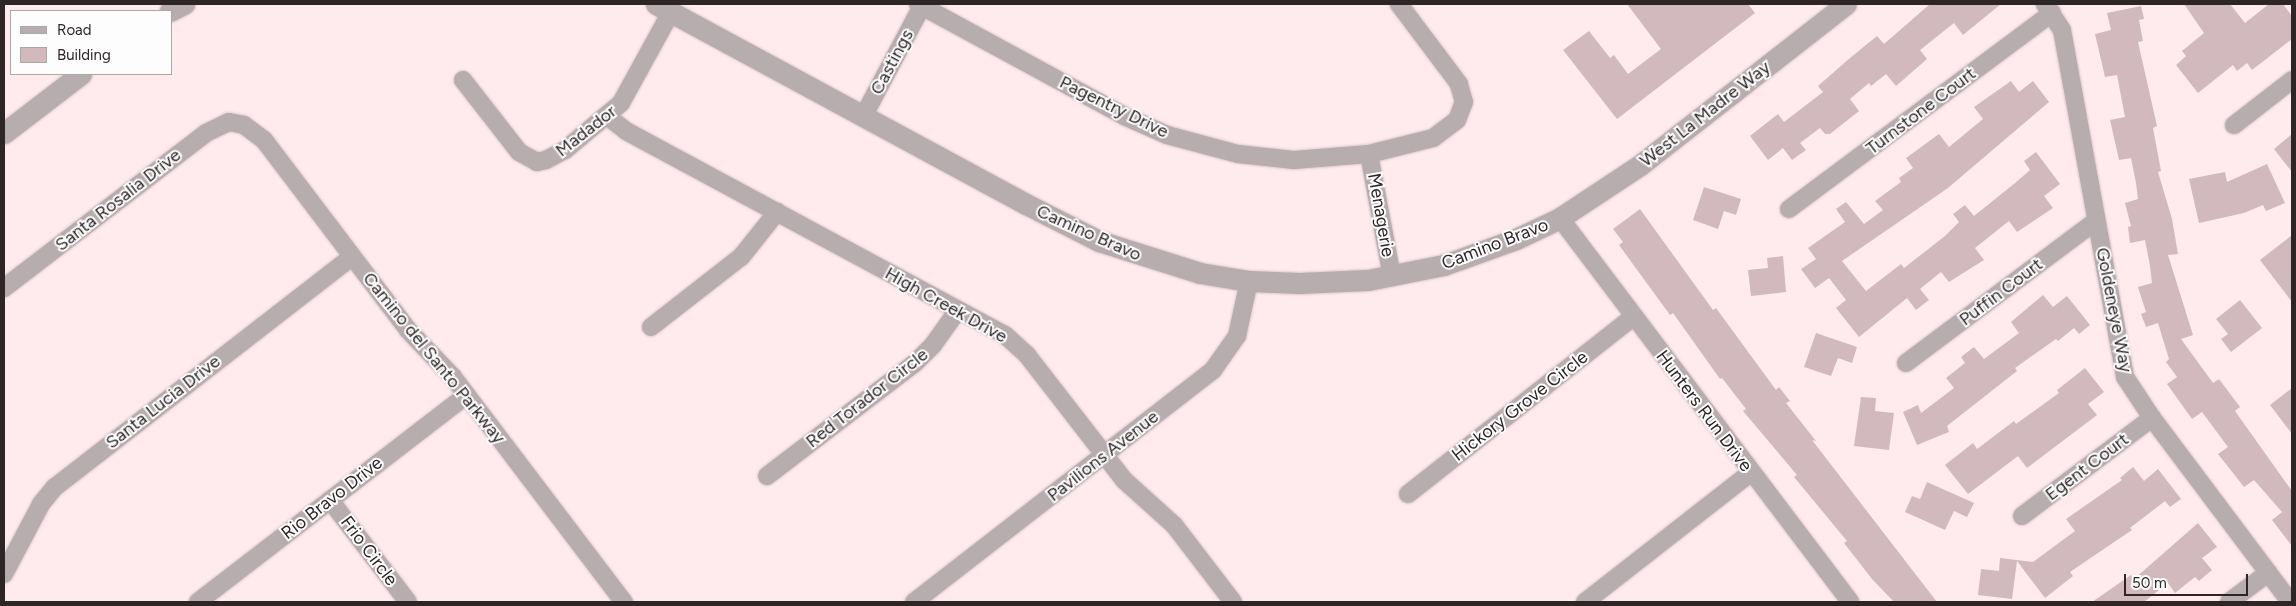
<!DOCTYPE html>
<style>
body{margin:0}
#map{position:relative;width:2296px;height:606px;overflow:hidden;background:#ffeaee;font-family:Figtree,sans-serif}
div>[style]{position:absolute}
.building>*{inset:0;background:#d2b9be}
.roads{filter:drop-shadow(0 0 1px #d9c7ca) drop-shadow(0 0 1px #d9c7ca)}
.minor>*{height:18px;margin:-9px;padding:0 9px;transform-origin:9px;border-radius:9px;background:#b7acae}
.tertiary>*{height:21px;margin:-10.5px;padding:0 10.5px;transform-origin:10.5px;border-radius:10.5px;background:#b7acae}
span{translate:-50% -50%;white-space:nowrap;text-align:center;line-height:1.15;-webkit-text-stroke:4px #fdfdfd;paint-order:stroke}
.street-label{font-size:18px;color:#2e2527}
.frame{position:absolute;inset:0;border:5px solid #2e2527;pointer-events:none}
.legend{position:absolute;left:10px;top:10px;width:162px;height:65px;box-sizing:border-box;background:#fdfdfd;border:1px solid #aaa7a7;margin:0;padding:6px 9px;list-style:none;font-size:15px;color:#2e2527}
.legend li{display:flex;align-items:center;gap:10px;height:25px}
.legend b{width:25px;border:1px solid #aaa7a7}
.scale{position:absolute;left:2124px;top:574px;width:124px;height:22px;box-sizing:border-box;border:2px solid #2e2527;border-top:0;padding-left:6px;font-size:15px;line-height:18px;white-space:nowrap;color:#2e2527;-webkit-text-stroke:4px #fdfdfd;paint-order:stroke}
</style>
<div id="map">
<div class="building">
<i style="clip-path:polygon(1627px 4px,1748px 4px,1755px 13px,1617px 119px,1563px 50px,1589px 31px,1610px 58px,1614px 55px,1628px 74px,1661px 49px)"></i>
<i style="clip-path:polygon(1930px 4px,2001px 4px,1963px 35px,1954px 23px,1920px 50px,1927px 59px,1896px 86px,1886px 74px,1871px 86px,1869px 83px,1850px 99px,1859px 111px,1830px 134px,1825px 134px,1820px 128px,1800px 143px,1806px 150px,1792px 160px,1783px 148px,1768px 160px,1750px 136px,1778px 114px,1784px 122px,1823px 92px,1818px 86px,1850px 58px,1877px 36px,1884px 44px)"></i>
<i style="clip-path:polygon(2184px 4px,2230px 4px,2245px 23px,2269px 4px,2283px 4px,2292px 16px,2292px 39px,2252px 70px,2247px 63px,2237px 71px,2233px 65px,2198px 93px,2176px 65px,2186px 56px,2182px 51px,2204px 33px)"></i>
<i style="clip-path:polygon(2141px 6px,2144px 19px,2139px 20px,2143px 41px,2138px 42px,2157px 126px,2153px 128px,2161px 171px,2158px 172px,2172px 219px,2178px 254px,2168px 255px,2193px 335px,2181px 339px,2213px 383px,2219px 379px,2240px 407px,2235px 411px,2292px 491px,2292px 546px,2272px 520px,2282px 512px,2254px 480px,2244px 487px,2218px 454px,2228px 447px,2202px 412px,2192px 419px,2167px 384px,2177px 377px,2166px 362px,2169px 359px,2158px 323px,2146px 327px,2141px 314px,2146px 312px,2138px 287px,2152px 283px,2150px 266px,2145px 240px,2130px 243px,2128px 227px,2131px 226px,2125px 203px,2138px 199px,2136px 183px,2131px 158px,2119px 160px,2110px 120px,2125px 117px,2117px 75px,2105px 77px,2095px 34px,2111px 30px,2107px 13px)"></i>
<i style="clip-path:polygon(2011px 81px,2019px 92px,2033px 81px,2049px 102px,1948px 188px,1842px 261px,1866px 291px,1901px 264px,1904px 268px,1945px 236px,1959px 222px,1953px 214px,1965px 205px,1974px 216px,2015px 183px,2030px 170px,2024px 161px,2036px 152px,2060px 184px,2044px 196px,2053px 208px,2017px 232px,2009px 221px,1975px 248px,1984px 260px,1949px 282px,1941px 272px,1920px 289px,1929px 300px,1916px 310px,1907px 298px,1859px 337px,1836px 308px,1846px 300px,1829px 278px,1815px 288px,1801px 269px,1816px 259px,1808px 248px,1845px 222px,1836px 209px,1846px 202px,1864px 224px,1883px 210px,1875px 201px,1901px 182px,1899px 178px,1913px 168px,1906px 158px,1939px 134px,1949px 147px,1983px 119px,1974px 107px)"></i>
<i style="clip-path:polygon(2292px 134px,2292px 172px,2274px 149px)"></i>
<i style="clip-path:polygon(2267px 164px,2285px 203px,2266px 211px,2263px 205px,2244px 213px,2199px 223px,2189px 179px,2225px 172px,2227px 182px)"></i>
<i style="clip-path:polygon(1704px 187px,1741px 199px,1736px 215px,1724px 211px,1718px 229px,1693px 220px)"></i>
<i style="clip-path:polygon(1640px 209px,1713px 310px,1716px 308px,1776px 390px,1779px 387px,1790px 401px,1786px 403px,1816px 441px,1812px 440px,1937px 602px,1894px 602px,1872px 579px,1844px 543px,1847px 541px,1794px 477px,1797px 475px,1743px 411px,1746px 409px,1722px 378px,1720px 379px,1673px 313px,1670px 315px,1619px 245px,1623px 242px,1613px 229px)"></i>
<i style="clip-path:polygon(2292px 235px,2292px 302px,2260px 260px)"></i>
<i style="clip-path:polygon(1783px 256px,1786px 292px,1751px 296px,1748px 270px,1768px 268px,1767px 258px)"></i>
<i style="clip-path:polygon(2043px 295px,2053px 307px,2067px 296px,2090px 325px,2079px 334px,2074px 328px,2058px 341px,2056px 339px,2015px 368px,2017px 371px,1947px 426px,1949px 432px,1917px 445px,1903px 412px,1918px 405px,1921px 413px,1954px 388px,1946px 378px,1965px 363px,1961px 357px,1974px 347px,1984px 359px,2019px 333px,2011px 322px)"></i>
<i style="clip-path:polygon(2240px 300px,2262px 328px,2231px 352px,2221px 339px,2228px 334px,2216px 319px)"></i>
<i style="clip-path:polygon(1816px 333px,1857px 347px,1852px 363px,1838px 358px,1831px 376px,1804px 367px)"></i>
<i style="clip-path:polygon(2085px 368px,2104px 392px,2088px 404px,2097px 415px,2027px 468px,2018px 456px,1968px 494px,1945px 465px,1973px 443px,1977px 449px,2014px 421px,2016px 424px,2059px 393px,2057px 390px)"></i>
<i style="clip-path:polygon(2292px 388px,2292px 434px,2270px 405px)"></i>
<i style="clip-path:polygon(1861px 397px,1876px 398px,1875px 411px,1894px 413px,1889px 450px,1854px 446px)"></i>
<i style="clip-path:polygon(2133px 467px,2144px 481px,2158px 469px,2181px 499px,2170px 507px,2165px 501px,2130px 528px,2132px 530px,2070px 572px,2073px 576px,2045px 598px,2017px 561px,2012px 599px,1978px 595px,1981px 569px,1999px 571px,2000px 558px,2033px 562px,2075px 531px,2066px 519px,2122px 480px,2120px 478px)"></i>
<i style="clip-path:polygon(1927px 482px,1974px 503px,1967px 517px,1954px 511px,1945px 530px,1905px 512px,1912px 496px,1920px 499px)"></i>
<i style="clip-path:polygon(2198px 523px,2217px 547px,2202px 558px,2212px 570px,2199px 581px,2195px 577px,2175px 593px,2168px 583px,2144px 602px,2092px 602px,2131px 575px,2134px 579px)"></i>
</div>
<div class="roads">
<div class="minor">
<i style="left:918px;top:4px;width:234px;rotate:28.5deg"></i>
<i style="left:1124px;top:116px;width:47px;rotate:23.8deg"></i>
<i style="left:1167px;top:135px;width:73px;rotate:15deg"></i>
<i style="left:1238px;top:154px;width:56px;rotate:6.1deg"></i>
<i style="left:1294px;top:160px;width:75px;rotate:-4.6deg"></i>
<i style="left:1369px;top:154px;width:66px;rotate:-14deg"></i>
<i style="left:1433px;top:138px;width:30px;rotate:-37deg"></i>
<i style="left:1457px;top:120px;width:19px;rotate:-69deg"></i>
<i style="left:1464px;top:102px;width:19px;rotate:-106deg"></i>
<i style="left:1459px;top:84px;width:100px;rotate:-126.9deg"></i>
<i style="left:2045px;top:4px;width:31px;rotate:57deg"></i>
<i style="left:2062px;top:30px;width:353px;rotate:79.7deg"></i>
<i style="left:2125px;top:377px;width:49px;rotate:56.6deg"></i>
<i style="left:2152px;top:418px;width:230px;rotate:53.1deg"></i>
<i style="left:463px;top:80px;width:91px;rotate:52.1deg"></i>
<i style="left:519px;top:152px;width:21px;rotate:29deg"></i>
<i style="left:537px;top:162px;width:9px;rotate:-13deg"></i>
<i style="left:546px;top:160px;width:21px;rotate:-28deg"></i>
<i style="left:565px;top:150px;width:73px;rotate:-40deg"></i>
<i style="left:621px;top:103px;width:104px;rotate:-61.2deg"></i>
<i style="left:607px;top:116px;width:24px;rotate:38deg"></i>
<i style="left:626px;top:131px;width:430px;rotate:28.3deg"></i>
<i style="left:1005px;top:335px;width:30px;rotate:42deg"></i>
<i style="left:1027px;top:355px;width:158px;rotate:52.2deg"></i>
<i style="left:1124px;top:480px;width:67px;rotate:42deg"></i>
<i style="left:1174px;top:525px;width:97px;rotate:52.5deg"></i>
<i style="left:863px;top:117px;width:126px;rotate:-62deg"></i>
<i style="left:2234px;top:125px;width:73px;rotate:-37.8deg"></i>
<i style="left:1369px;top:154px;width:125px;rotate:79.4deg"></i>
<i style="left:1789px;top:209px;width:328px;rotate:-36.7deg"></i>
<i style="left:1560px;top:218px;width:481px;rotate:52.9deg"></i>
<i style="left:4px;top:288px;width:255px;rotate:-37.5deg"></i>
<i style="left:206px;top:133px;width:25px;rotate:-26deg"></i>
<i style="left:229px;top:122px;width:15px;rotate:11deg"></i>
<i style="left:244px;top:125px;width:25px;rotate:37deg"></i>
<i style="left:264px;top:140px;width:238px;rotate:52.8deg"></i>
<i style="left:408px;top:330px;width:65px;rotate:46.2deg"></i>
<i style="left:453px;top:377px;width:283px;rotate:52.8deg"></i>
<i style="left:651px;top:327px;width:114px;rotate:-37.9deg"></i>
<i style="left:741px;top:257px;width:58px;rotate:-51.3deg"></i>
<i style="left:1906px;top:363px;width:237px;rotate:-36.8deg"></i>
<i style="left:767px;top:476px;width:186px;rotate:-37.4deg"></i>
<i style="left:915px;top:363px;width:25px;rotate:-45deg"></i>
<i style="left:933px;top:345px;width:43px;rotate:-54.5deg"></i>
<i style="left:1408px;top:494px;width:286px;rotate:-38.2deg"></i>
<i style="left:330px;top:500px;width:128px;rotate:52.6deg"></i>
<i style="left:2022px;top:516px;width:163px;rotate:-37deg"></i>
<i style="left:4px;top:574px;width:79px;rotate:-62.1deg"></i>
<i style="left:41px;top:504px;width:22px;rotate:-51deg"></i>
<i style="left:55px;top:487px;width:376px;rotate:-37.8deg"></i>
<i style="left:198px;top:602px;width:339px;rotate:-37.6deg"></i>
<i style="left:914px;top:602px;width:378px;rotate:-37.8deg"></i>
<i style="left:1213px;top:370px;width:42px;rotate:-54.8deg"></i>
<i style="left:1237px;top:336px;width:56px;rotate:-77.7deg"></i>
<i style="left:1585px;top:602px;width:209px;rotate:-38deg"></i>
<i style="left:2229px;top:602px;width:49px;rotate:-36.6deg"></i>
</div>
<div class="tertiary">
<i style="left:656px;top:4px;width:421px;rotate:28.4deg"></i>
<i style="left:1026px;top:204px;width:82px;rotate:26.9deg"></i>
<i style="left:1099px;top:241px;width:106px;rotate:17.6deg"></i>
<i style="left:1200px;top:273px;width:50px;rotate:9.3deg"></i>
<i style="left:1249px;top:281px;width:50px;rotate:2.3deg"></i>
<i style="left:1299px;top:283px;width:69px;rotate:-2.5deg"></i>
<i style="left:1368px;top:280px;width:77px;rotate:-11.2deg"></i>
<i style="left:1444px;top:265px;width:77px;rotate:-19.9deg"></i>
<i style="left:1516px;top:239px;width:49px;rotate:-25.5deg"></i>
<i style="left:1560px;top:218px;width:96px;rotate:-33.5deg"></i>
<i style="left:1640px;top:165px;width:261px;rotate:-38deg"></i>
<i style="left:170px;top:11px;width:16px;rotate:-27deg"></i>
<i style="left:4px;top:133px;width:97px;rotate:-37.5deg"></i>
</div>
</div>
<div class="street-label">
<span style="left:892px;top:62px;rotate:-62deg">Castings</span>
<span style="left:1114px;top:107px;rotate:26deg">Pagentry Drive</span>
<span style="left:1921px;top:111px;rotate:-37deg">Turnstone Court</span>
<span style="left:1705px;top:114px;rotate:-38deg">West La Madre Way</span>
<span style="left:586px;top:131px;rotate:-38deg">Madador</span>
<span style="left:118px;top:200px;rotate:-38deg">Santa Rosalia Drive</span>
<span style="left:1381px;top:215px;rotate:80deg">Menagerie</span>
<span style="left:1089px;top:233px;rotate:24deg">Camino Bravo</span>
<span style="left:1495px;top:244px;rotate:-21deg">Camino Bravo</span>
<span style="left:2001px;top:292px;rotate:-37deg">Puffin Court</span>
<span style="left:946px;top:305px;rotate:29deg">High Creek Drive</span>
<span style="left:2114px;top:310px;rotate:79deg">Goldeneye Way</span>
<span style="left:434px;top:358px;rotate:51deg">Camino del Santo Parkway</span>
<span style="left:867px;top:398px;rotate:-38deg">Red Torador Circle</span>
<span style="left:163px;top:402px;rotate:-38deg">Santa Lucia Drive</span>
<span style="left:1520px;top:406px;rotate:-38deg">Hickory Grove Circle</span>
<span style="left:1704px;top:411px;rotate:53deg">Hunters Run Drive</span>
<span style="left:1103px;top:456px;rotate:-38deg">Pavilions Avenue</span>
<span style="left:2087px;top:467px;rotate:-37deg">Egent Court</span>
<span style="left:332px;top:498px;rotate:-38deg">Rio Bravo Drive</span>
<span style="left:369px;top:551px;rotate:53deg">Frio Circle</span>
</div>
<div class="frame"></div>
<ul class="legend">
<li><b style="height:6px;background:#b7acae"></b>Road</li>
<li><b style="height:14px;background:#d2b9be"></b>Building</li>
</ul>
<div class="scale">50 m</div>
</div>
